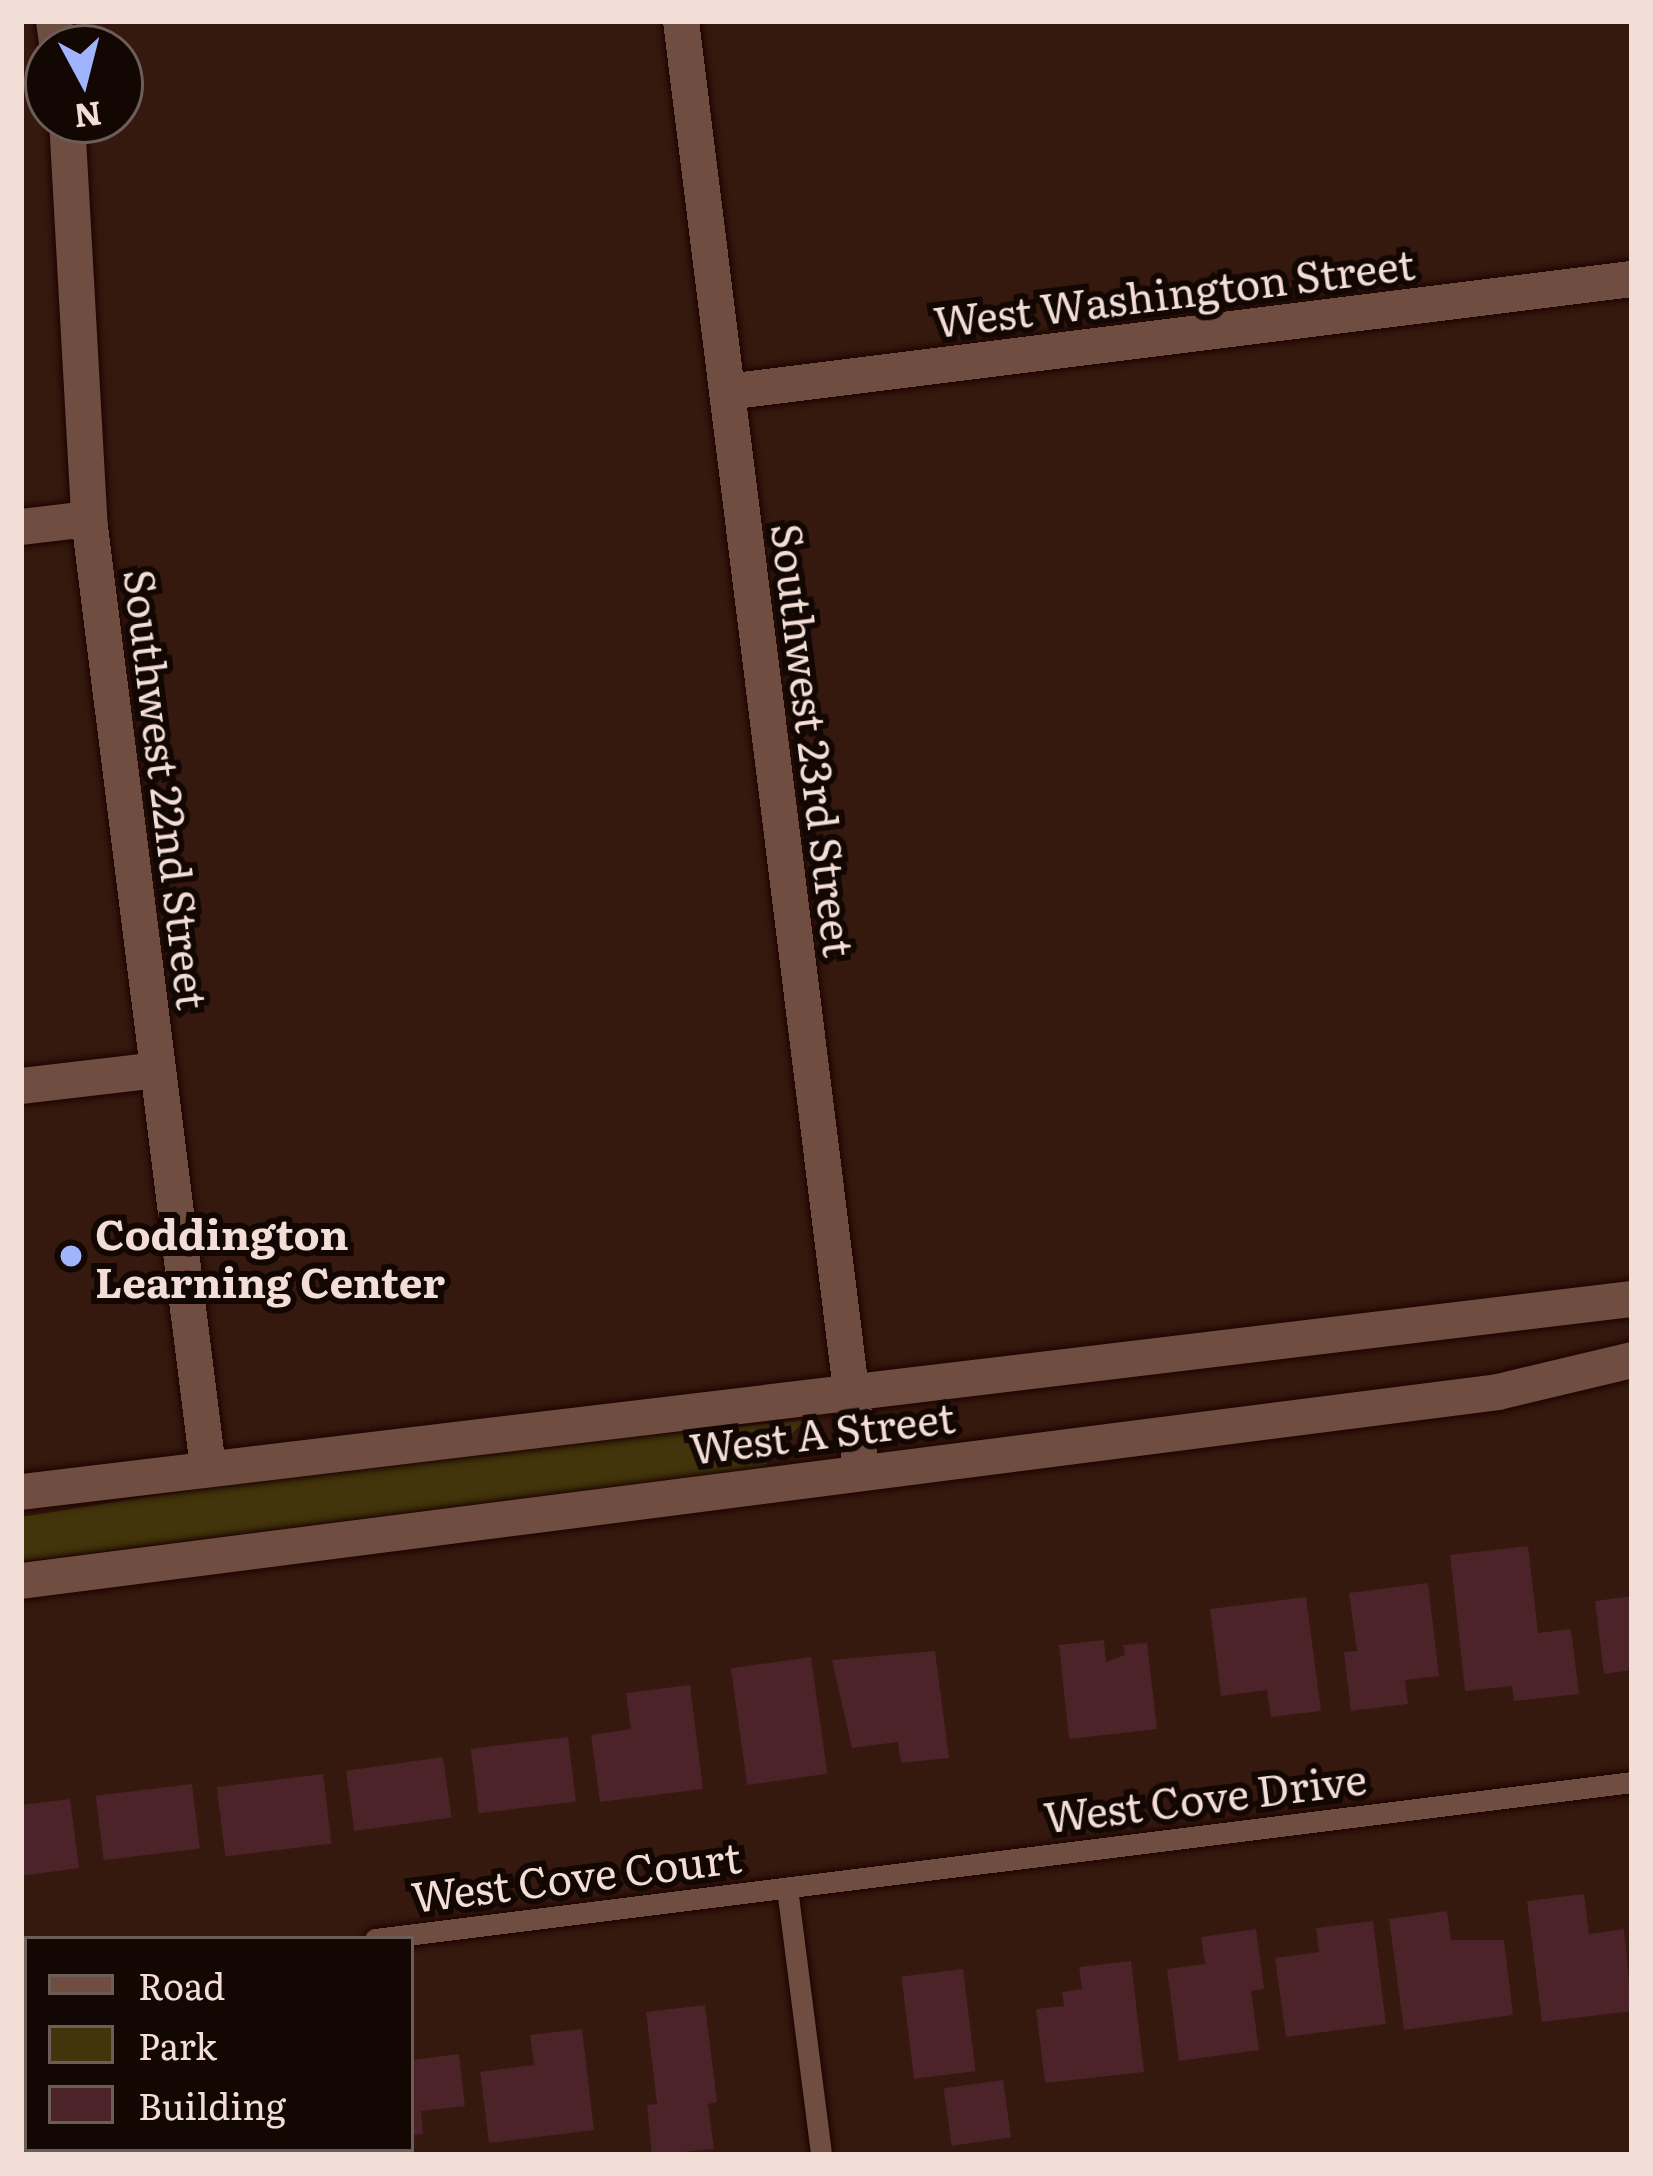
<!DOCTYPE html>
<style>
body{margin:0}
#map{position:relative;width:1653px;height:2176px;overflow:hidden;background:#35180e;font-family:Literata,serif}
div>[style]{position:absolute}
.green>*{inset:0;background:#42340b}
.building>*{inset:0;background:#4b2328;transform-origin:0 0}
.roads{filter:drop-shadow(0 0 3px #1b0300) drop-shadow(0 0 3px #1b0300)}
.lane>*{height:21px;margin:-10.5px;padding:0 10.5px;transform-origin:10.5px;border-radius:10.5px;background:#6f4d41}
.street>*{height:36px;margin:-18px;padding:0 18px;transform-origin:18px;border-radius:18px;background:#6f4d41}
.secondary>*{height:36px;margin:-18px;padding:0 18px;transform-origin:18px;border-radius:18px;background:#6f4d41}
.dots>*{width:33px;height:33px;translate:-50% -50%;box-sizing:border-box;border:6px solid #130704;border-radius:50%}
span{translate:-50% -50%;white-space:nowrap;text-align:center;line-height:1.15;-webkit-text-stroke:12px #130704;paint-order:stroke}
.street-label{font-size:42px;color:#f3ded7}
.poi-label{font-size:42px;color:#f3ded7;font-weight:700}
.left{translate:0 -50%;text-align:left}
.frame{position:absolute;inset:0;border:24px solid #f3ded7;pointer-events:none}
.legend{position:absolute;left:24px;top:1936px;width:390px;height:216px;box-sizing:border-box;background:#130704;border:3px solid #6d5d58;margin:0;padding:15px 21px;list-style:none;font-size:36px;color:#f3ded7}
.legend li{display:flex;align-items:center;gap:24px;height:60px}
.legend b{width:60px;border:3px solid #6d5d58}
.north{position:absolute;left:24px;top:24px;width:120px;height:120px;box-sizing:border-box;background:#130704;border:3px solid #6d5d58;border-radius:50%;rotate:173deg;font-size:33px;font-weight:700;line-height:48px;text-align:center;color:#f3ded7}
.north::after{content:'';display:block;margin:auto;width:42px;height:54px;background:#a0b3fd;clip-path:polygon(50% 0,100% 100%,50% 72%,0 100%)}
</style>
<div id="map">
<div class="green">
<i style="clip-path:polygon(804px 1420px,763px 1468px,21px 1562px,21px 1517px,343px 1466px)"></i>
</div>
<div class="building">
<i style="clip-path:polygon(1528px 1546px,1538px 1633px,1571px 1629px,1579px 1694px,1514px 1701px,1512px 1686px,1465px 1691px,1450px 1555px)"></i>
<i style="clip-path:polygon(1428px 1583px,1439px 1676px,1405px 1680px,1408px 1704px,1351px 1711px,1344px 1652px,1357px 1651px,1349px 1593px)"></i>
<i style="clip-path:polygon(1632px 1596px,1632px 1670px,1604px 1674px,1595px 1601px)"></i>
<i style="clip-path:polygon(1306px 1597px,1321px 1711px,1271px 1717px,1267px 1690px,1221px 1696px,1210px 1609px)"></i>
<i style="clip-path:polygon(1104px 1640px,1106px 1662px,1125px 1655px,1123px 1645px,1147px 1643px,1157px 1729px,1069px 1739px,1059px 1645px)"></i>
<i style="clip-path:polygon(935px 1651px,949px 1758px,901px 1763px,898px 1742px,852px 1748px,832px 1660px)"></i>
<i style="left:811px;top:1657px;width:118px;height:81px;rotate:82deg"></i>
<i style="clip-path:polygon(690px 1685px,703px 1789px,600px 1802px,591px 1735px,631px 1729px,626px 1693px)"></i>
<i style="left:568px;top:1737px;width:65px;height:98px;rotate:83deg"></i>
<i style="left:443px;top:1757px;width:61px;height:98px;rotate:82deg"></i>
<i style="left:323px;top:1774px;width:70px;height:107px;rotate:83deg"></i>
<i style="left:192px;top:1784px;width:65px;height:97px;rotate:83deg"></i>
<i style="clip-path:polygon(70px 1799px,79px 1868px,21px 1876px,21px 1805px)"></i>
<i style="clip-path:polygon(1584px 1894px,1589px 1934px,1624px 1929px,1632px 2011px,1542px 2022px,1527px 1901px)"></i>
<i style="clip-path:polygon(1447px 1911px,1451px 1940px,1504px 1940px,1513px 2015px,1404px 2030px,1389px 1919px)"></i>
<i style="clip-path:polygon(1373px 1921px,1386px 2024px,1286px 2037px,1275px 1958px,1319px 1952px,1316px 1928px)"></i>
<i style="clip-path:polygon(1256px 1929px,1264px 1989px,1251px 1991px,1259px 2050px,1179px 2061px,1167px 1969px,1205px 1964px,1201px 1937px)"></i>
<i style="clip-path:polygon(1131px 1961px,1144px 2072px,1045px 2083px,1036px 2009px,1064px 2006px,1062px 1992px,1082px 1989px,1079px 1967px)"></i>
<i style="left:963px;top:1969px;width:103px;height:62px;rotate:83deg"></i>
<i style="clip-path:polygon(705px 2005px,717px 2102px,708px 2104px,714px 2149px,652px 2155px,647px 2105px,657px 2104px,646px 2012px)"></i>
<i style="clip-path:polygon(582px 2029px,594px 2130px,489px 2143px,480px 2072px,534px 2065px,530px 2035px)"></i>
<i style="clip-path:polygon(459px 2054px,465px 2106px,421px 2111px,423px 2134px,411px 2135px,412px 2060px)"></i>
<i style="left:1003px;top:2080px;width:58px;height:60px;rotate:82deg"></i>
<i style="left:243px;top:2149px;width:101px;height:6px"></i>
</div>
<div class="roads">
<div class="lane">
<i style="left:787px;top:1888px;width:269px;rotate:82.7deg"></i>
<i style="left:375px;top:1939px;width:1267px;rotate:-7.12deg"></i>
<i style="left:21px;top:1983px;width:6px;rotate:-9deg"></i>
</div>
<div class="street">
<i style="left:54px;top:21px;width:27px;rotate:82deg"></i>
<i style="left:681px;top:21px;width:1461px;rotate:82.92deg"></i>
<i style="left:67px;top:120px;width:400px;rotate:86.8deg"></i>
<i style="left:89px;top:519px;width:955px;rotate:82.85deg"></i>
<i style="left:727px;top:392px;width:912px;rotate:-7.12deg"></i>
<i style="left:21px;top:527px;width:68px;rotate:-6.7deg"></i>
<i style="left:21px;top:1086px;width:138px;rotate:-6.7deg"></i>
</div>
<div class="secondary">
<i style="left:21px;top:1492px;width:1623px;rotate:-6.83deg"></i>
<i style="left:21px;top:1581px;width:1489px;rotate:-7.29deg"></i>
<i style="left:1498px;top:1392px;width:138px;rotate:-13.4deg"></i>
</div>
</div>
<div class="dots">
<i style="left:71px;top:1256px;background:#a0b3fd"></i>
</div>
<div class="street-label">
<span style="left:1174px;top:291px;rotate:-7deg">West Washington Street</span>
<span style="left:815px;top:740px;rotate:83deg">Southwest 23rd Street</span>
<span style="left:168px;top:789px;rotate:83deg">Southwest 22nd Street</span>
<span style="left:822px;top:1431px;rotate:-7deg">West A Street</span>
<span style="left:1205px;top:1796px;rotate:-7deg">West Cove Drive</span>
<span style="left:576px;top:1875px;rotate:-7deg">West Cove Court</span>
</div>
<div class="poi-label">
<span class="left" style="left:95px;top:1256px">Coddington<br>Learning Center</span>
</div>
<div class="frame"></div>
<ul class="legend">
<li><b style="height:15px;background:#6f4d41"></b>Road</li>
<li><b style="height:33px;background:#42340b"></b>Park</li>
<li><b style="height:33px;background:#4b2328"></b>Building</li>
</ul>
<div class="north">N</div>
</div>
